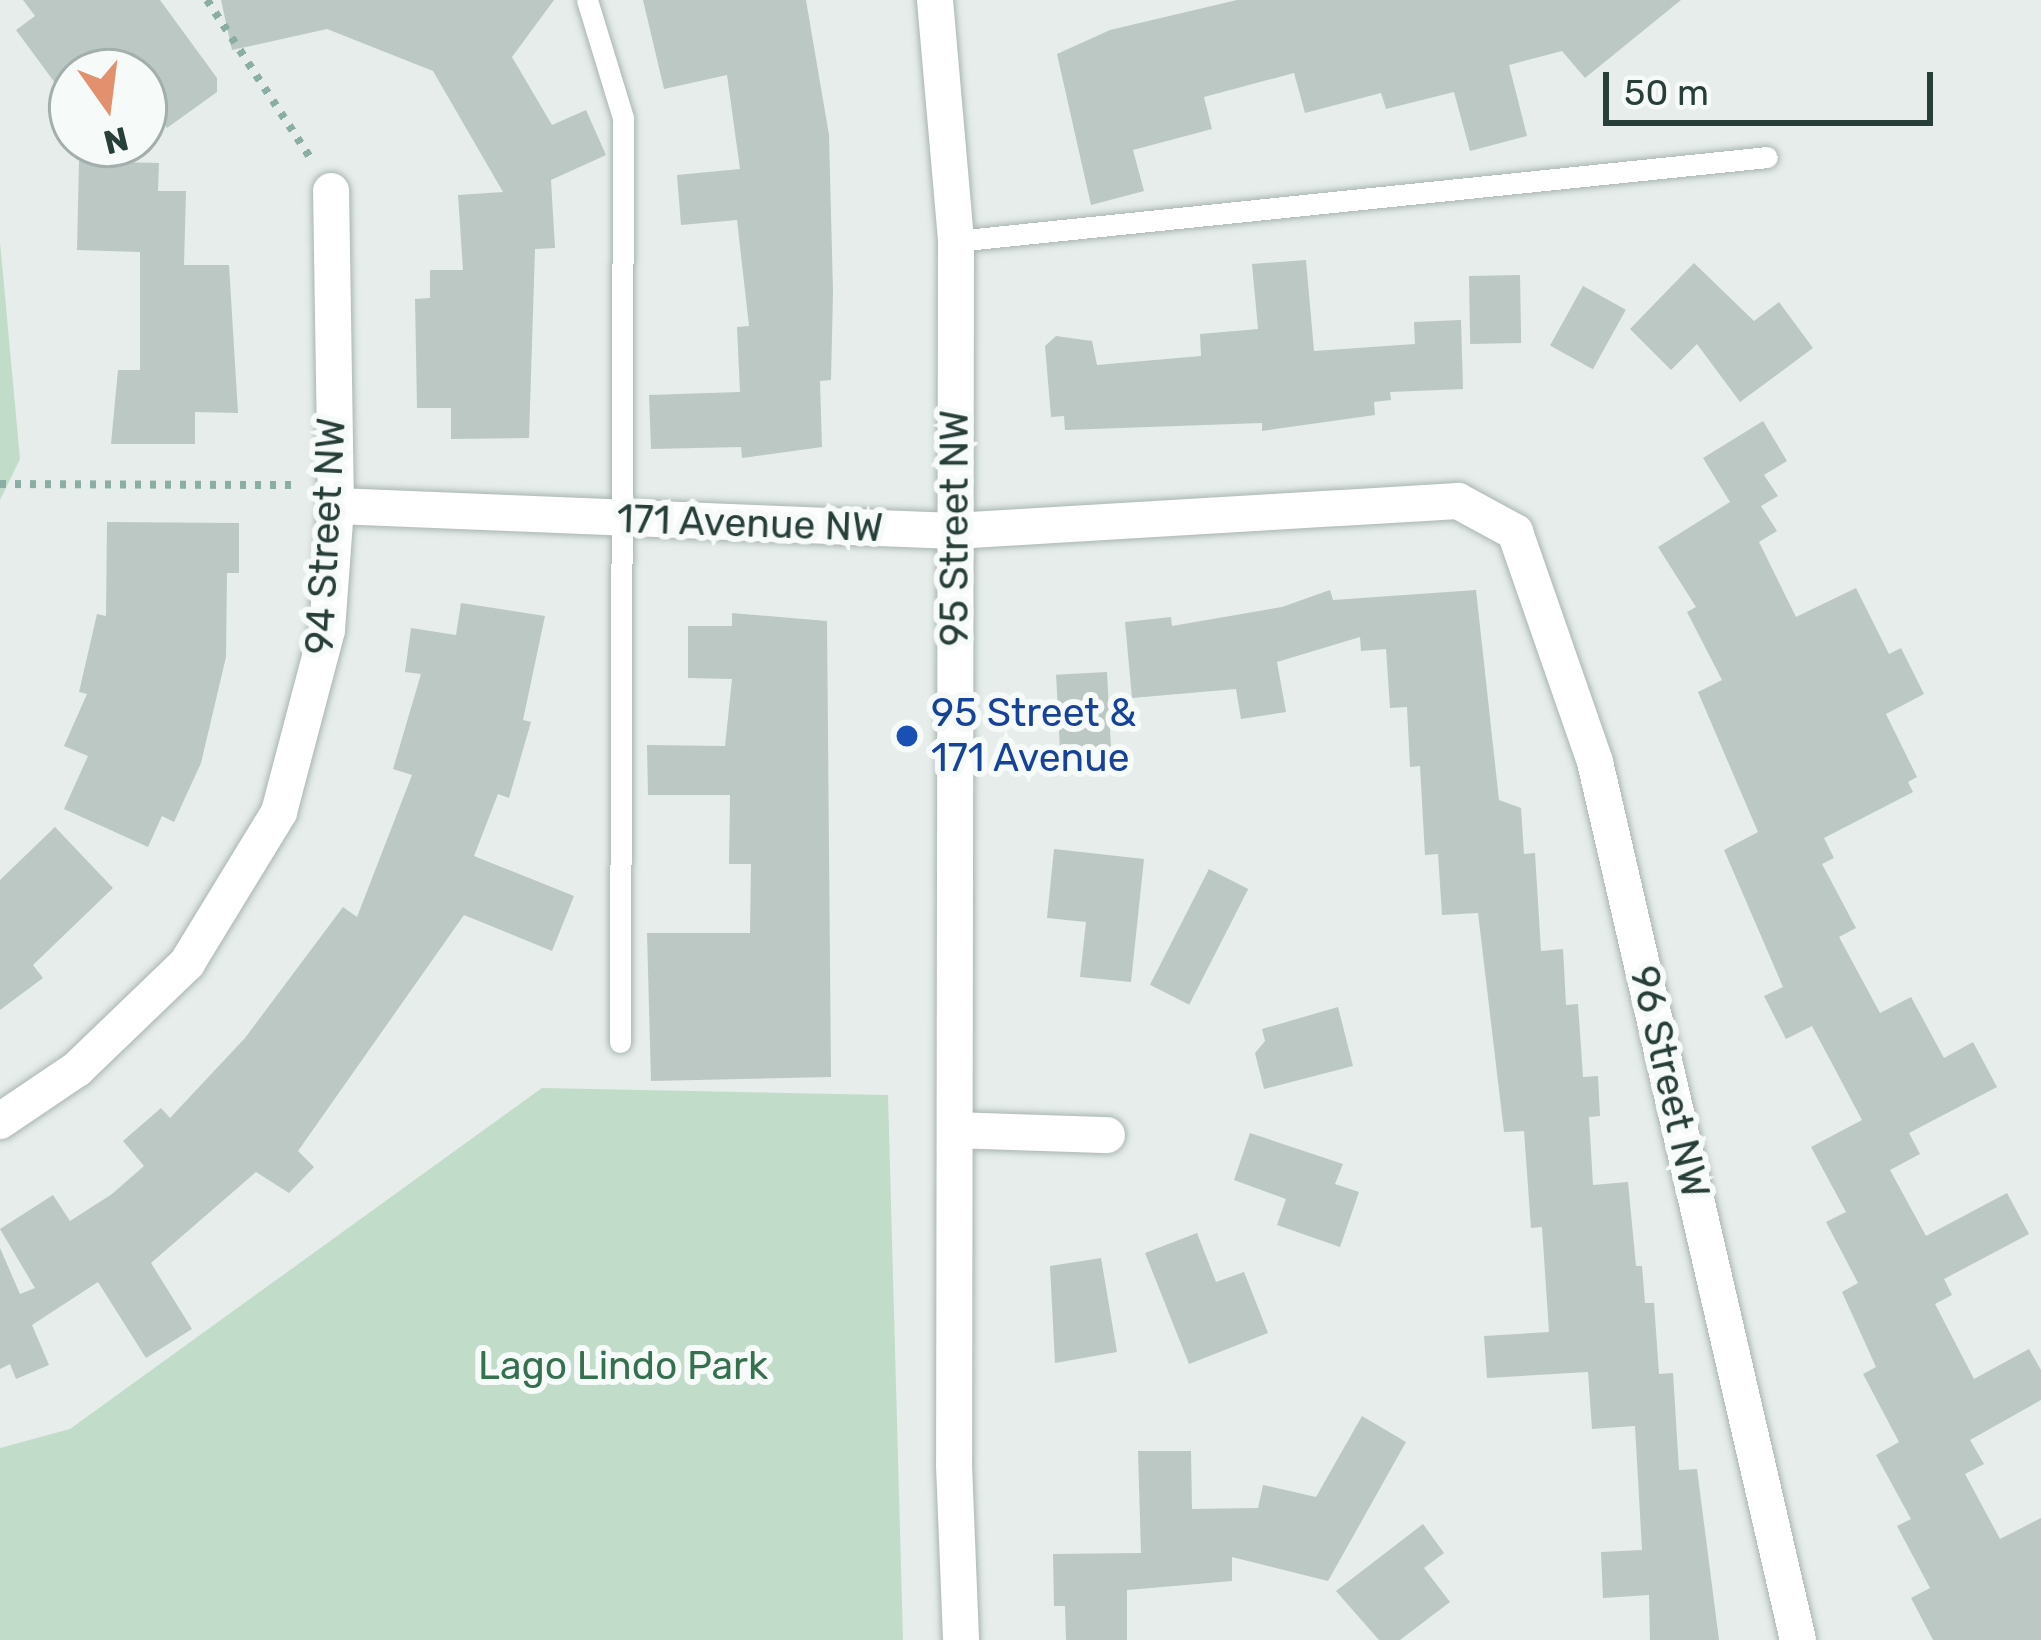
<!DOCTYPE html>
<style>
body{margin:0}
#map{position:relative;width:2041px;height:1640px;overflow:hidden;background:#e6edea;font-family:Rubik,sans-serif}
div>[style]{position:absolute}
.green>*{inset:0;background:#c2dcca}
.building>*{inset:0;background:#bcc8c4;transform-origin:0 0}
.path>*{height:8px;margin-top:-4px;transform-origin:0;background:repeating-linear-gradient(90deg,#8aada4 0 6px,transparent 0 15px)}
.roads{filter:drop-shadow(0 0 3px #a9b5b1) drop-shadow(0 0 3px #a9b5b1)}
.service>*{height:21px;margin:-10.5px;padding:0 10.5px;transform-origin:10.5px;border-radius:10.5px;background:#fff}
.minor>*{height:36px;margin:-18px;padding:0 18px;transform-origin:18px;border-radius:18px;background:#fff}
.tertiary>*{height:36px;margin:-18px;padding:0 18px;transform-origin:18px;border-radius:18px;background:#fff}
.dots>*{width:33px;height:33px;translate:-50% -50%;box-sizing:border-box;border:6px solid #f6faf8;border-radius:50%}
span{translate:-50% -50%;white-space:nowrap;text-align:center;line-height:1.15;-webkit-text-stroke:12px #f6faf8;paint-order:stroke}
.street-label{font-size:39px;color:#273e39}
.transit-label{font-size:39px;color:#164399}
.left{translate:0 -50%;text-align:left}
.park-label{font-size:39px;color:#35704f}
.north{position:absolute;left:48px;top:48px;width:120px;height:120px;box-sizing:border-box;background:#f6faf8;border:3px solid #a3afac;border-radius:50%;rotate:166deg;font-size:33px;font-weight:700;line-height:48px;text-align:center;color:#273e39}
.north::after{content:'';display:block;margin:auto;width:42px;height:54px;background:#e3906e;clip-path:polygon(50% 0,100% 100%,50% 72%,0 100%)}
.scale{position:absolute;left:1603px;top:72px;width:330px;height:54px;box-sizing:border-box;border:6px solid #273e39;border-top:0;padding-left:15px;font-size:36px;line-height:42px;white-space:nowrap;color:#273e39;-webkit-text-stroke:9px #f6faf8;paint-order:stroke}
</style>
<div id="map">
<div class="green">
<i style="clip-path:polygon(0 242px,20px 459px,0 500px)"></i>
<i style="clip-path:polygon(542px 1088px,888px 1095px,903px 1640px,0 1640px,0 1448px,70px 1429px)"></i>
</div>
<div class="building">
<i style="clip-path:polygon(23px 0,160px 0,217px 78px,217px 92px,167px 128px,144px 98px,144px 72px,72px 72px,72px 106px,16px 30px,35px 16px)"></i>
<i style="clip-path:polygon(221px 0,554px 0,512px 57px,552px 125px,586px 110px,606px 155px,551px 180px,555px 248px,535px 249px,529px 438px,451px 439px,451px 408px,417px 408px,415px 299px,430px 298px,430px 270px,463px 270px,458px 195px,503px 192px,433px 71px,327px 29px,232px 50px)"></i>
<i style="clip-path:polygon(643px 0,806px 0,829px 135px,833px 292px,831px 380px,820px 381px,822px 447px,742px 458px,741px 447px,651px 449px,649px 395px,740px 392px,737px 327px,749px 326px,737px 220px,681px 225px,677px 175px,740px 169px,727px 75px,664px 89px)"></i>
<i style="clip-path:polygon(1237px 0,1681px 0,1585px 78px,1562px 51px,1509px 65px,1527px 136px,1470px 151px,1454px 92px,1386px 109px,1381px 93px,1305px 113px,1294px 73px,1204px 97px,1212px 129px,1133px 150px,1144px 191px,1091px 205px,1057px 54px,1110px 30px)"></i>
<i style="clip-path:polygon(79px 161px,159px 163px,158px 191px,186px 191px,184px 265px,229px 265px,238px 413px,195px 412px,195px 444px,111px 444px,118px 370px,140px 370px,140px 252px,77px 250px)"></i>
<i style="clip-path:polygon(1306px 260px,1314px 351px,1415px 344px,1414px 322px,1461px 320px,1463px 389px,1390px 392px,1391px 400px,1374px 402px,1375px 415px,1262px 431px,1262px 423px,1065px 430px,1064px 416px,1051px 417px,1045px 346px,1056px 336px,1092px 341px,1097px 365px,1201px 356px,1200px 334px,1258px 329px,1252px 264px)"></i>
<i style="clip-path:polygon(1694px 263px,1754px 321px,1779px 302px,1813px 348px,1740px 402px,1697px 344px,1671px 370px,1630px 329px)"></i>
<i style="left:1520px;top:275px;width:68px;height:51px;rotate:89deg"></i>
<i style="left:1583px;top:286px;width:49px;height:68px;rotate:29deg"></i>
<i style="clip-path:polygon(1763px 421px,1787px 461px,1764px 475px,1778px 496px,1761px 506px,1777px 531px,1759px 542px,1796px 617px,1856px 588px,1889px 654px,1901px 648px,1924px 694px,1886px 714px,1917px 777px,1908px 782px,1913px 792px,1824px 838px,1834px 858px,1822px 864px,1856px 928px,1839px 937px,1880px 1013px,1911px 997px,1944px 1058px,1973px 1042px,1997px 1087px,1909px 1133px,1920px 1154px,1890px 1170px,1926px 1236px,2007px 1193px,2029px 1234px,1944px 1279px,1952px 1295px,1935px 1304px,1974px 1379px,2029px 1349px,2041px 1370px,2041px 1400px,1970px 1440px,1984px 1464px,1965px 1474px,2000px 1539px,2041px 1518px,2041px 1640px,1933px 1640px,1911px 1598px,1930px 1588px,1897px 1526px,1911px 1519px,1876px 1455px,1899px 1442px,1863px 1374px,1876px 1367px,1842px 1292px,1858px 1283px,1826px 1222px,1846px 1212px,1811px 1147px,1862px 1120px,1812px 1026px,1786px 1039px,1764px 996px,1783px 987px,1724px 850px,1758px 832px,1698px 692px,1722px 680px,1687px 612px,1696px 607px,1658px 547px,1730px 502px,1703px 458px)"></i>
<i style="clip-path:polygon(107px 522px,239px 523px,239px 573px,227px 573px,226px 657px,201px 763px,174px 822px,162px 816px,148px 847px,64px 809px,88px 756px,64px 746px,87px 694px,79px 692px,97px 614px,106px 616px)"></i>
<i style="clip-path:polygon(1330px 590px,1333px 600px,1476px 590px,1499px 800px,1521px 808px,1524px 854px,1535px 853px,1541px 951px,1563px 949px,1566px 1005px,1578px 1004px,1583px 1077px,1598px 1076px,1600px 1116px,1589px 1117px,1593px 1185px,1628px 1182px,1636px 1266px,1642px 1266px,1645px 1303px,1654px 1303px,1659px 1374px,1673px 1373px,1679px 1470px,1697px 1469px,1719px 1640px,1650px 1640px,1649px 1595px,1603px 1598px,1601px 1552px,1642px 1550px,1635px 1426px,1592px 1429px,1588px 1372px,1487px 1378px,1484px 1336px,1549px 1332px,1542px 1227px,1531px 1228px,1524px 1131px,1504px 1132px,1478px 913px,1442px 915px,1438px 854px,1425px 855px,1420px 766px,1410px 767px,1407px 707px,1390px 708px,1386px 649px,1361px 651px,1360px 637px,1277px 662px,1286px 712px,1241px 719px,1236px 689px,1132px 698px,1125px 622px,1171px 617px,1172px 626px,1282px 607px)"></i>
<i style="clip-path:polygon(461px 603px,545px 616px,523px 720px,531px 722px,509px 798px,498px 794px,474px 856px,574px 896px,552px 951px,464px 915px,298px 1151px,314px 1167px,289px 1193px,256px 1172px,151px 1263px,192px 1329px,146px 1358px,98px 1282px,32px 1325px,49px 1365px,16px 1379px,10px 1364px,0 1369px,0 1248px,20px 1294px,35px 1288px,0 1229px,53px 1195px,70px 1221px,112px 1194px,144px 1166px,123px 1141px,161px 1108px,170px 1118px,245px 1038px,343px 907px,357px 917px,412px 775px,393px 769px,421px 674px,405px 672px,411px 628px,456px 635px)"></i>
<i style="clip-path:polygon(732px 613px,827px 621px,831px 1077px,651px 1081px,647px 933px,750px 933px,751px 864px,729px 864px,730px 795px,648px 795px,647px 745px,725px 746px,732px 679px,688px 678px,688px 626px,732px 626px)"></i>
<i style="left:1107px;top:672px;width:88px;height:51px;rotate:87deg"></i>
<i style="clip-path:polygon(55px 827px,113px 888px,33px 965px,43px 978px,0 1010px,0 880px)"></i>
<i style="clip-path:polygon(1054px 849px,1144px 859px,1131px 982px,1080px 977px,1086px 922px,1047px 918px)"></i>
<i style="left:1209px;top:869px;width:44px;height:130px;rotate:27deg"></i>
<i style="clip-path:polygon(1338px 1007px,1353px 1066px,1264px 1089px,1255px 1053px,1265px 1041px,1262px 1029px)"></i>
<i style="clip-path:polygon(1250px 1133px,1343px 1164px,1335px 1184px,1359px 1192px,1340px 1247px,1277px 1225px,1286px 1199px,1234px 1180px)"></i>
<i style="clip-path:polygon(1197px 1233px,1216px 1282px,1244px 1272px,1268px 1333px,1189px 1364px,1145px 1253px)"></i>
<i style="clip-path:polygon(1101px 1258px,1117px 1352px,1055px 1363px,1050px 1266px)"></i>
<i style="clip-path:polygon(1362px 1416px,1406px 1442px,1328px 1581px,1232px 1557px,1232px 1581px,1127px 1590px,1127px 1640px,1066px 1640px,1065px 1606px,1054px 1606px,1053px 1554px,1141px 1553px,1138px 1451px,1191px 1451px,1192px 1509px,1258px 1508px,1263px 1485px,1316px 1497px)"></i>
<i style="clip-path:polygon(1423px 1524px,1444px 1553px,1424px 1568px,1450px 1602px,1400px 1640px,1379px 1640px,1336px 1591px)"></i>
</div>
<div class="path">
<i style="left:207px;top:0;width:190px;rotate:56.8deg"></i>
<i style="left:0;top:484px;width:298px;rotate:0.2deg"></i>
</div>
<div class="roads">
<div class="service">
<i style="left:587px;top:0;width:123px;rotate:73deg"></i>
<i style="left:623px;top:118px;width:924px;rotate:90.19deg"></i>
<i style="left:956px;top:241px;width:815px;rotate:-5.91deg"></i>
</div>
<div class="minor">
<i style="left:336px;top:506px;width:619px;rotate:2.32deg"></i>
<i style="left:954px;top:531px;width:505px;rotate:-3.41deg"></i>
<i style="left:1458px;top:501px;width:65px;rotate:28.5deg"></i>
<i style="left:1515px;top:532px;width:244px;rotate:70.8deg"></i>
<i style="left:1595px;top:762px;width:901px;rotate:76.98deg"></i>
<i style="left:0;top:1121px;width:93px;rotate:-34deg"></i>
<i style="left:77px;top:1069px;width:153px;rotate:-43.9deg"></i>
<i style="left:187px;top:963px;width:177px;rotate:-58.6deg"></i>
<i style="left:279px;top:812px;width:188px;rotate:-75.2deg"></i>
<i style="left:327px;top:630px;width:124px;rotate:-85.8deg"></i>
<i style="left:336px;top:506px;width:315px;rotate:-90.9deg"></i>
<i style="left:955px;top:1130px;width:152px;rotate:1.9deg"></i>
</div>
<div class="tertiary">
<i style="left:935px;top:0;width:242px;rotate:85deg"></i>
<i style="left:956px;top:241px;width:1224px;rotate:90.09deg"></i>
<i style="left:954px;top:1465px;width:175px;rotate:87.7deg"></i>
</div>
</div>
<div class="dots">
<i style="left:907px;top:736px;background:#1a4fb4"></i>
</div>
<div class="street-label">
<span style="left:750px;top:524px;rotate:2deg">171 Avenue NW</span>
<span style="left:955px;top:528px;rotate:-90deg">95 Street NW</span>
<span style="left:326px;top:536px;rotate:-87deg">94 Street NW</span>
<span style="left:1669px;top:1082px;rotate:77deg">96 Street NW</span>
</div>
<div class="transit-label">
<span class="left" style="left:931px;top:736px">95 Street &amp;<br>171 Avenue</span>
</div>
<div class="park-label">
<span style="left:623px;top:1366px">Lago Lindo Park</span>
</div>
<div class="north">N</div>
<div class="scale">50 m</div>
</div>
